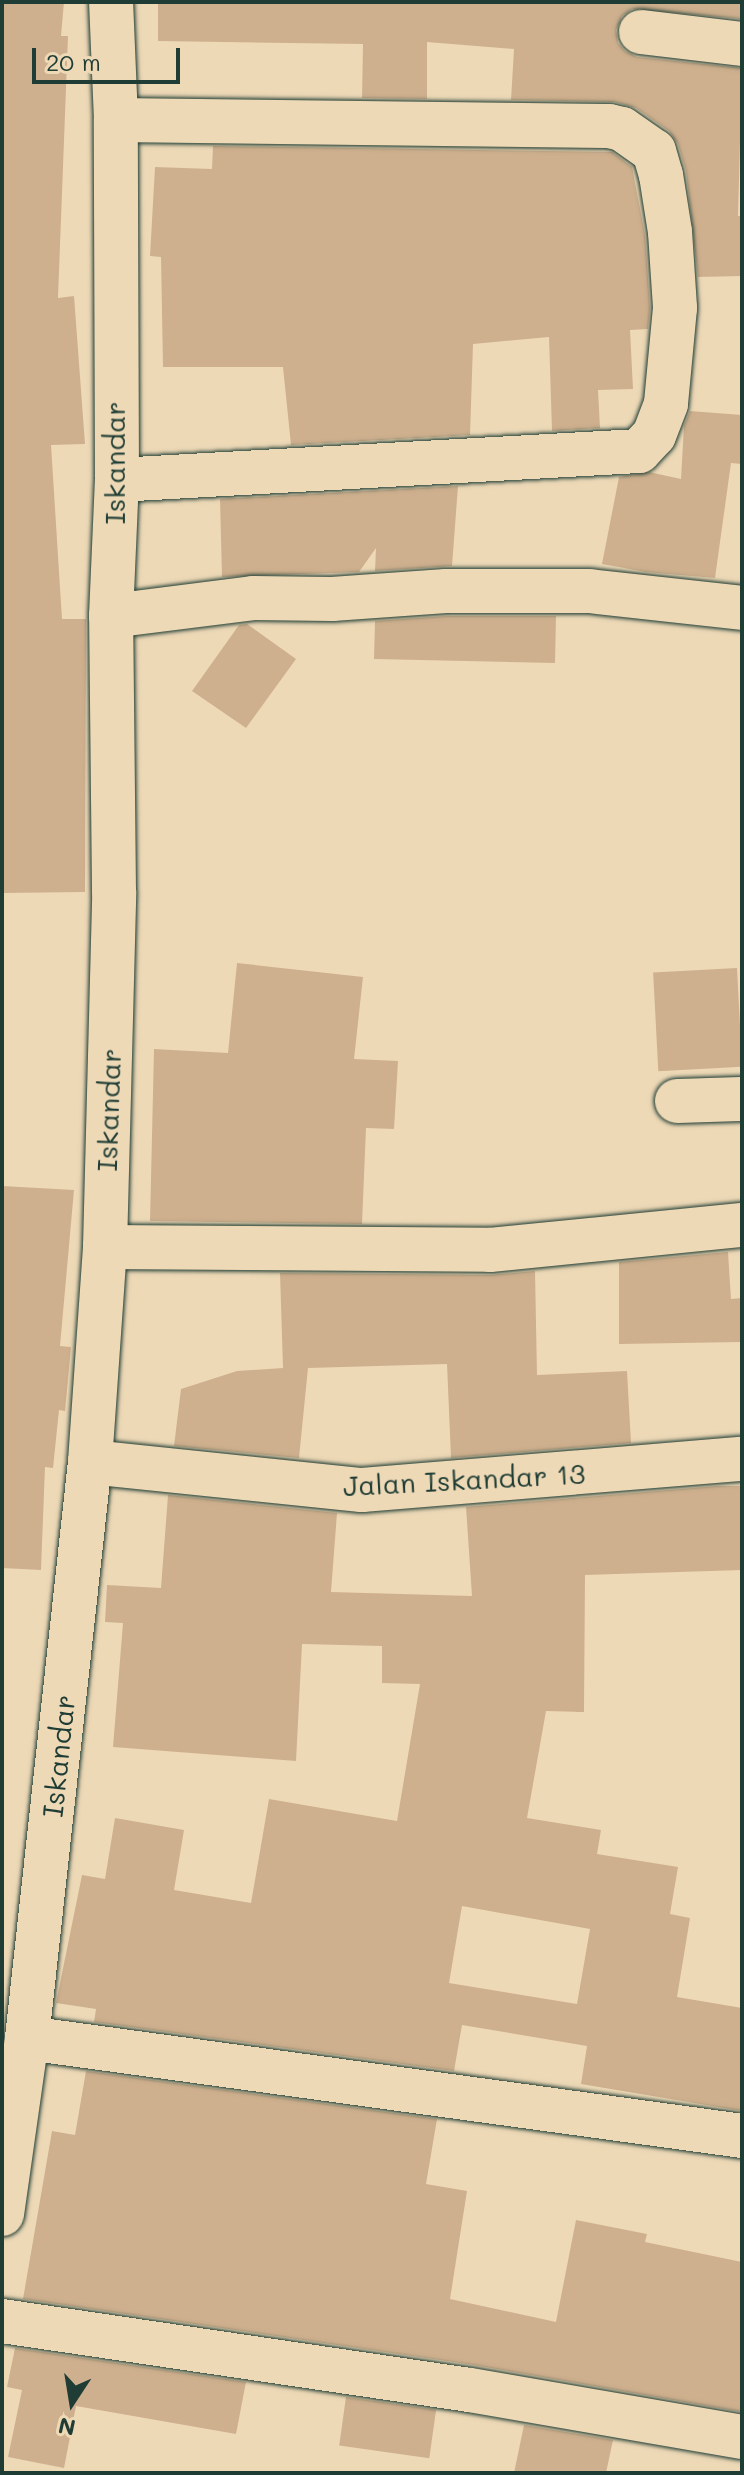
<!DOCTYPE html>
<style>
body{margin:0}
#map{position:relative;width:744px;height:2475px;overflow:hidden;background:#eed9b7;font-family:Mali,sans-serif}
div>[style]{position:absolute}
.building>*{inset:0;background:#cfb08e;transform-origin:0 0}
.roads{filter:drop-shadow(0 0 2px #1f3d34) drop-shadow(0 0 2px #1f3d34)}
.minor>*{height:44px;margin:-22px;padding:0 22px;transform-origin:22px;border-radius:22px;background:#eed9b7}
span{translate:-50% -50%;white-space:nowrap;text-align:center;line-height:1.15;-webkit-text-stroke:7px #eed9b7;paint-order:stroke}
.street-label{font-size:28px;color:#1f3d34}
.frame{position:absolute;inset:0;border:4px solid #1f3d34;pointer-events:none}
.north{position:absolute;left:32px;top:2363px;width:80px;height:80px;-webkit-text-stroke:6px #eed9b7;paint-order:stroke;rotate:192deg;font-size:22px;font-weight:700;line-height:32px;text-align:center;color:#1f3d34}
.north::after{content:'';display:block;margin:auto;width:28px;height:36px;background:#1f3d34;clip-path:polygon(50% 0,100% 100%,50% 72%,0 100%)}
.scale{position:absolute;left:32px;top:48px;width:148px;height:36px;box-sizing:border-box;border:4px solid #1f3d34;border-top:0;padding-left:10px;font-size:24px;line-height:28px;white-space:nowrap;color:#1f3d34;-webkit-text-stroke:6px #eed9b7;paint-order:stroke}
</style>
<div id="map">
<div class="building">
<i style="clip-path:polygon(2px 2px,64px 2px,61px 36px,68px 36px,58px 298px,74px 296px,85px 444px,51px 445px,62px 619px,86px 619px,85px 892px,2px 893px)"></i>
<i style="clip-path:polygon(158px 2px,742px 2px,742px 19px,632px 9px,622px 16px,616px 30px,618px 43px,625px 51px,637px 57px,742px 68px,738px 216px,742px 216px,742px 276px,698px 277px,686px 171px,678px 144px,669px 131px,636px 108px,615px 102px,511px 100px,514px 49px,427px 42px,427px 99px,362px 98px,363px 44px,158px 41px)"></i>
<i style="clip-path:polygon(213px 146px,612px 152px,632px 167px,645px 235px,650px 308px,648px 329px,630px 330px,633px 389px,598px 390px,600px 428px,552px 431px,549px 337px,473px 344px,470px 435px,291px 445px,283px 367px,163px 367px,161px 257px,150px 256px,155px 167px,212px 169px)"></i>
<i style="clip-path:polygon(690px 411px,742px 415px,742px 464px,731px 463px,715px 578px,646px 572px,602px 564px,619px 477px,649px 472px,681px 479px,684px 426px)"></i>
<i style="clip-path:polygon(458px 486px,452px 566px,375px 571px,376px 548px,359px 572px,222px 577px,220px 499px)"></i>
<i style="clip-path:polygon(447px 616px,556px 616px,555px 663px,374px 659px,375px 621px)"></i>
<i style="clip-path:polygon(247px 624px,296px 659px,246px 728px,192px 691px,239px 625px)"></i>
<i style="clip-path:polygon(237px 963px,363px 977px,354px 1059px,398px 1061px,394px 1129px,366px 1128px,362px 1224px,150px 1221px,154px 1049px,228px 1053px)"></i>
<i style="left:737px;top:968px;width:99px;height:84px;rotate:87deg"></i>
<i style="clip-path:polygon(2px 1186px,74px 1190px,60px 1346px,71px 1347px,65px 1411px,59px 1410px,53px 1468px,45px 1467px,41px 1570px,2px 1568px)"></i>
<i style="clip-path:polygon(728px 1252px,731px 1299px,742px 1298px,742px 1342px,619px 1344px,619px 1262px)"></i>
<i style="clip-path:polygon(535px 1271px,537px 1375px,627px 1371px,631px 1443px,451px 1458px,447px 1364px,308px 1368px,299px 1458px,174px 1446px,181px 1389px,237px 1371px,283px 1368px,280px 1273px,490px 1275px)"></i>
<i style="clip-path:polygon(evenodd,717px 1486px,742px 1486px,742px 1570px,585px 1575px,584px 1712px,546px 1711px,527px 1818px,601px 1830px,597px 1854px,678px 1867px,670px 1914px,690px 1918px,677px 1997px,742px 2008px,742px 2111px,581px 2084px,587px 2046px,462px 2025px,454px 2071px,94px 2022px,96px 2009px,56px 2003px,82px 1875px,105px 1879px,115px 1818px,184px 1830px,174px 1890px,251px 1903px,269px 1799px,397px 1821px,420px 1684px,382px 1683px,382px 1646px,302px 1644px,296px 1761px,113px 1747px,123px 1623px,105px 1622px,107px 1585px,161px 1588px,168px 1495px,337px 1513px,331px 1592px,472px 1596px,466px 1507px,717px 1486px,462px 1906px,590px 1929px,577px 2004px,449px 1983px,462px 1906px)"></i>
<i style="clip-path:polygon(86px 2071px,437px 2119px,426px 2184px,467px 2191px,450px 2299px,556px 2322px,576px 2220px,647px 2234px,645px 2242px,742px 2262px,742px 2412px,474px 2365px,23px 2299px,52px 2131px,75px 2135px)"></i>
<i style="clip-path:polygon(15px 2348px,246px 2382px,236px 2434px,76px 2406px,64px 2468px,8px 2457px,22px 2390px,7px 2387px)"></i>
<i style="left:346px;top:2397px;width:91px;height:49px;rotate:8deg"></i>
<i style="clip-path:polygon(524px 2425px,613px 2440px,606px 2473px,514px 2473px)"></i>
</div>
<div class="roads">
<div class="minor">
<i style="left:641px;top:32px;width:102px;rotate:6.8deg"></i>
<i style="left:116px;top:120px;width:493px;rotate:0.7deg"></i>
<i style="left:609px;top:126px;width:13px;rotate:13deg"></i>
<i style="left:622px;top:129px;width:39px;rotate:35deg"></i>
<i style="left:654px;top:151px;width:25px;rotate:74deg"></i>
<i style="left:661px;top:175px;width:58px;rotate:81deg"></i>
<i style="left:670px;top:232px;width:76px;rotate:86.2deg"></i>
<i style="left:675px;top:308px;width:96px;rotate:95.4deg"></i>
<i style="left:666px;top:404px;width:33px;rotate:111deg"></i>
<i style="left:654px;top:435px;width:22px;rotate:133deg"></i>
<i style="left:639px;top:451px;width:523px;rotate:176.82deg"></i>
<i style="left:111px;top:616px;width:143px;rotate:-7.2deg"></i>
<i style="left:253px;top:598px;width:79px;rotate:0.7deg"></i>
<i style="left:332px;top:599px;width:114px;rotate:-4deg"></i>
<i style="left:446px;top:591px;width:143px"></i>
<i style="left:589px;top:591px;width:154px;rotate:6.3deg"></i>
<i style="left:677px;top:1101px;width:65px;rotate:-1.8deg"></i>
<i style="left:105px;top:1247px;width:385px;rotate:0.4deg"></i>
<i style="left:490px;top:1250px;width:253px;rotate:-5.7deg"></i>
<i style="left:90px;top:1462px;width:273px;rotate:5.9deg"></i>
<i style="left:362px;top:1490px;width:381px;rotate:-4.7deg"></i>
<i style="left:27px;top:2038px;width:722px;rotate:7.8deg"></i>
<i style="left:2px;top:2214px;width:178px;rotate:-81.9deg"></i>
<i style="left:27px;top:2038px;width:579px;rotate:-83.76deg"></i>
<i style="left:90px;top:1462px;width:216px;rotate:-86deg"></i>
<i style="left:105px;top:1247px;width:355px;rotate:-88.5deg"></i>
<i style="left:114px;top:892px;width:276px;rotate:-90.6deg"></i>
<i style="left:111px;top:616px;width:136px;rotate:-87.5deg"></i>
<i style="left:117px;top:480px;width:360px;rotate:-90.2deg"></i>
<i style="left:116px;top:120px;width:118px;rotate:-92.4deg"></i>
<i style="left:2px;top:2321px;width:473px;rotate:8.4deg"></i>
<i style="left:470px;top:2390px;width:276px;rotate:9.8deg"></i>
</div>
</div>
<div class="street-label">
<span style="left:114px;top:463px;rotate:-90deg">Iskandar</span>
<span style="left:108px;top:1110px;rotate:-88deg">Iskandar</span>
<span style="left:464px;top:1479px;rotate:-3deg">Jalan Iskandar 13</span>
<span style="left:58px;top:1756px;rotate:-84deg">Iskandar</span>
</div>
<div class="frame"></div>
<div class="north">N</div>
<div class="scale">20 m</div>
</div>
